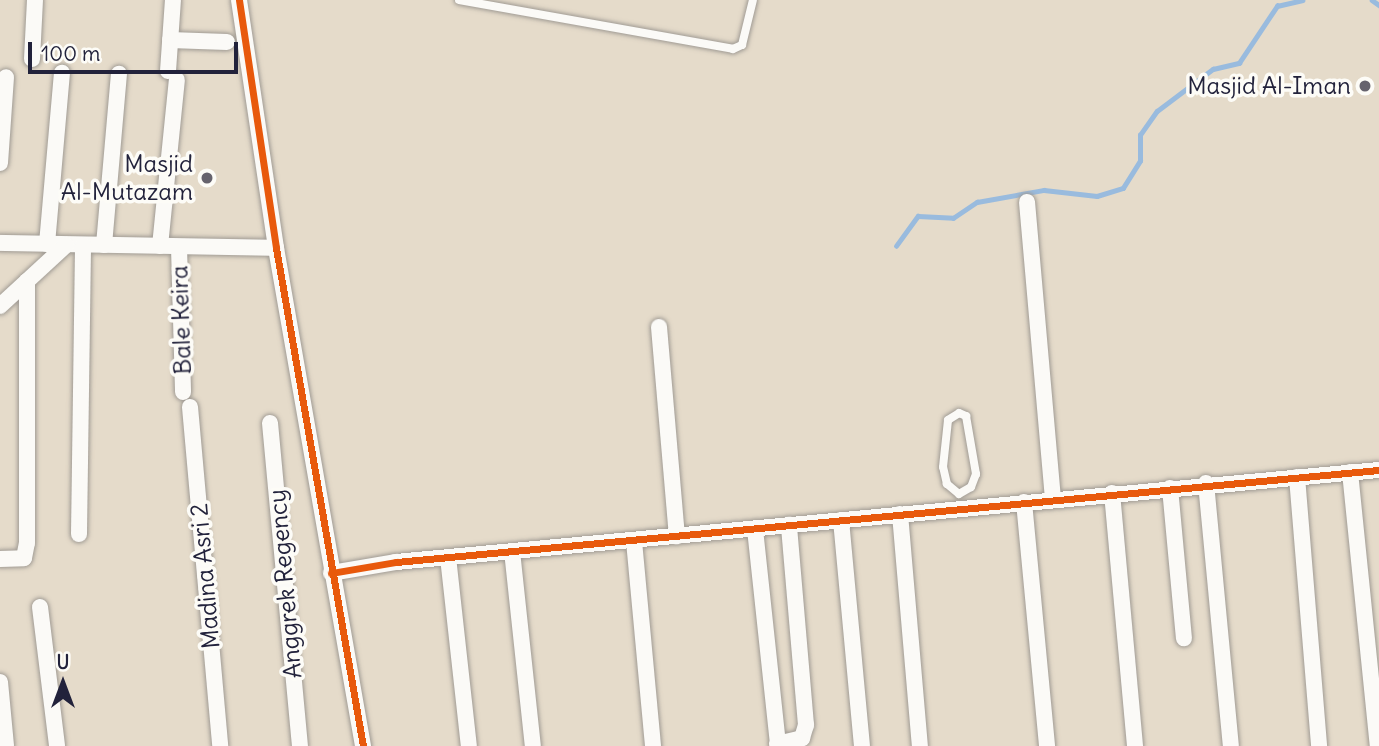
<!DOCTYPE html>
<style>
body{margin:0}
#map{position:relative;width:1379px;height:746px;overflow:hidden;background:#e5dbca;font-family:Delius,sans-serif}
div>[style]{position:absolute}
.stream>*{height:4.5px;margin:-2.25px;padding:0 2.25px;transform-origin:2.25px;border-radius:2.25px;background:#99bbde}
.roads{filter:drop-shadow(0 0 2px #a09b94) drop-shadow(0 0 2px #a09b94)}
.service>*{height:8px;margin:-4px;padding:0 4px;transform-origin:4px;border-radius:4px;background:#fbfaf7}
.minor>*{height:16px;margin:-8px;padding:0 8px;transform-origin:8px;border-radius:8px;background:#fbfaf7}
.cycleway>*{height:7px;margin:-3.5px;padding:0 3.5px;transform-origin:3.5px;border-radius:3.5px;background:#e8590c}
.dots>*{width:19px;height:19px;translate:-50% -50%;box-sizing:border-box;border:4px solid #fdfcf7;border-radius:50%}
span{translate:-50% -50%;white-space:nowrap;text-align:center;line-height:1.15;-webkit-text-stroke:7px #fdfcf7;paint-order:stroke}
.poi-label{font-size:24px;color:#22223b}
.right{translate:-100% -50%;text-align:right}
.street-label{font-size:24px;color:#22223b}
.north{position:absolute;left:28px;top:648px;width:70px;height:70px;-webkit-text-stroke:5px #fdfcf7;paint-order:stroke;rotate:0deg;font-size:19px;font-weight:700;line-height:28px;text-align:center;color:#22223b}
.north::after{content:'';display:block;margin:auto;width:24px;height:32px;background:#22223b;clip-path:polygon(50% 0,100% 100%,50% 72%,0 100%)}
.scale{position:absolute;left:28px;top:42px;width:210px;height:32px;box-sizing:border-box;border:4px solid #22223b;border-top:0;padding-left:9px;font-size:21px;line-height:24px;white-space:nowrap;color:#22223b;-webkit-text-stroke:5px #fdfcf7;paint-order:stroke}
</style>
<div id="map">
<div class="stream">
<i style="left:1372px;top:0;width:9px;rotate:36deg"></i>
<i style="left:896px;top:246px;width:37px;rotate:-54deg"></i>
<i style="left:918px;top:216px;width:35px;rotate:3deg"></i>
<i style="left:953px;top:218px;width:29px;rotate:-34deg"></i>
<i style="left:977px;top:202px;width:68px;rotate:-10.2deg"></i>
<i style="left:1044px;top:190px;width:53px;rotate:6.5deg"></i>
<i style="left:1097px;top:196px;width:27px;rotate:-17deg"></i>
<i style="left:1123px;top:188px;width:32px;rotate:-58deg"></i>
<i style="left:1140px;top:161px;width:26px;rotate:-90deg"></i>
<i style="left:1140px;top:135px;width:29px;rotate:-55deg"></i>
<i style="left:1157px;top:111px;width:70px;rotate:-36.9deg"></i>
<i style="left:1213px;top:69px;width:27px;rotate:-13deg"></i>
<i style="left:1239px;top:63px;width:69px;rotate:-56.3deg"></i>
<i style="left:1277px;top:6px;width:26px;rotate:-13deg"></i>
</div>
<div class="roads">
<div class="service">
<i style="left:459px;top:0;width:278px;rotate:10.1deg"></i>
<i style="left:733px;top:49px;width:10px;rotate:-24deg"></i>
<i style="left:742px;top:45px;width:46px;rotate:-76.3deg"></i>
<i style="left:959px;top:413px;width:8px;rotate:23deg"></i>
<i style="left:966px;top:416px;width:59px;rotate:80.2deg"></i>
<i style="left:976px;top:474px;width:14px;rotate:111deg"></i>
<i style="left:971px;top:487px;width:14px;rotate:150deg"></i>
<i style="left:959px;top:494px;width:16px;rotate:-140deg"></i>
<i style="left:947px;top:484px;width:17px;rotate:-103deg"></i>
<i style="left:943px;top:467px;width:47px;rotate:-83.9deg"></i>
<i style="left:948px;top:420px;width:13px;rotate:-32deg"></i>
</div>
<div class="minor">
<i style="left:239px;top:0;width:251px;rotate:81.5deg"></i>
<i style="left:276px;top:248px;width:506px;rotate:80.09deg"></i>
<i style="left:170px;top:40px;width:57px;rotate:2deg"></i>
<i style="left:32px;top:59px;width:59px;rotate:-87.1deg"></i>
<i style="left:168px;top:71px;width:71px;rotate:-86deg"></i>
<i style="left:0;top:163px;width:86px;rotate:-86deg"></i>
<i style="left:1027px;top:202px;width:298px;rotate:85deg"></i>
<i style="left:0;top:243px;width:276px;rotate:1deg"></i>
<i style="left:47px;top:244px;width:172px;rotate:-85deg"></i>
<i style="left:104px;top:245px;width:172px;rotate:-85deg"></i>
<i style="left:160px;top:246px;width:167px;rotate:-84.2deg"></i>
<i style="left:179px;top:247px;width:145px;rotate:88.4deg"></i>
<i style="left:0;top:306px;width:90px;rotate:-42.7deg"></i>
<i style="left:659px;top:327px;width:210px;rotate:85.1deg"></i>
<i style="left:190px;top:407px;width:340px;rotate:84.9deg"></i>
<i style="left:270px;top:423px;width:324px;rotate:84.7deg"></i>
<i style="left:1350px;top:472px;width:275px;rotate:84.2deg"></i>
<i style="left:1297px;top:477px;width:270px;rotate:85.3deg"></i>
<i style="left:1206px;top:483px;width:264px;rotate:84.6deg"></i>
<i style="left:1170px;top:488px;width:151px;rotate:84.7deg"></i>
<i style="left:1112px;top:493px;width:254px;rotate:84.8deg"></i>
<i style="left:1024px;top:502px;width:245px;rotate:84.6deg"></i>
<i style="left:900px;top:514px;width:233px;rotate:85.1deg"></i>
<i style="left:841px;top:520px;width:227px;rotate:84.7deg"></i>
<i style="left:755px;top:529px;width:218px;rotate:83.9deg"></i>
<i style="left:79px;top:534px;width:289px;rotate:-89.2deg"></i>
<i style="left:634px;top:541px;width:206px;rotate:84.7deg"></i>
<i style="left:512px;top:551px;width:196px;rotate:83.9deg"></i>
<i style="left:448px;top:557px;width:190px;rotate:83.7deg"></i>
<i style="left:0;top:559px;width:24px;rotate:-2deg"></i>
<i style="left:24px;top:558px;width:15px;rotate:-79deg"></i>
<i style="left:27px;top:543px;width:262px;rotate:-90deg"></i>
<i style="left:331px;top:573px;width:66px;rotate:-9.6deg"></i>
<i style="left:396px;top:562px;width:987px;rotate:-5.35deg"></i>
<i style="left:40px;top:607px;width:140px;rotate:83deg"></i>
<i style="left:0;top:682px;width:64px;rotate:84.6deg"></i>
<i style="left:777px;top:744px;width:26px;rotate:-13deg"></i>
<i style="left:802px;top:738px;width:14px;rotate:-73deg"></i>
<i style="left:806px;top:725px;width:201px;rotate:-94.9deg"></i>
</div>
</div>
<div class="cycleway">
<i style="left:239px;top:0;width:251px;rotate:81.5deg"></i>
<i style="left:276px;top:248px;width:506px;rotate:80.09deg"></i>
<i style="left:331px;top:573px;width:66px;rotate:-9.6deg"></i>
<i style="left:396px;top:562px;width:987px;rotate:-5.35deg"></i>
</div>
<div class="dots">
<i style="left:1365px;top:86px;background:#66636d"></i>
<i style="left:207px;top:178px;background:#66636d"></i>
</div>
<div class="poi-label">
<span class="right" style="left:1351px;top:86px">Masjid Al-Iman</span>
<span class="right" style="left:193px;top:178px">Masjid<br>Al-Mutazam</span>
</div>
<div class="street-label">
<span style="left:181px;top:320px;rotate:-92deg">Bale Keira</span>
<span style="left:205px;top:576px;rotate:-95deg">Madina Asri 2</span>
<span style="left:285px;top:584px;rotate:-95deg">Anggrek Regency</span>
</div>
<div class="north">U</div>
<div class="scale">100 m</div>
</div>
